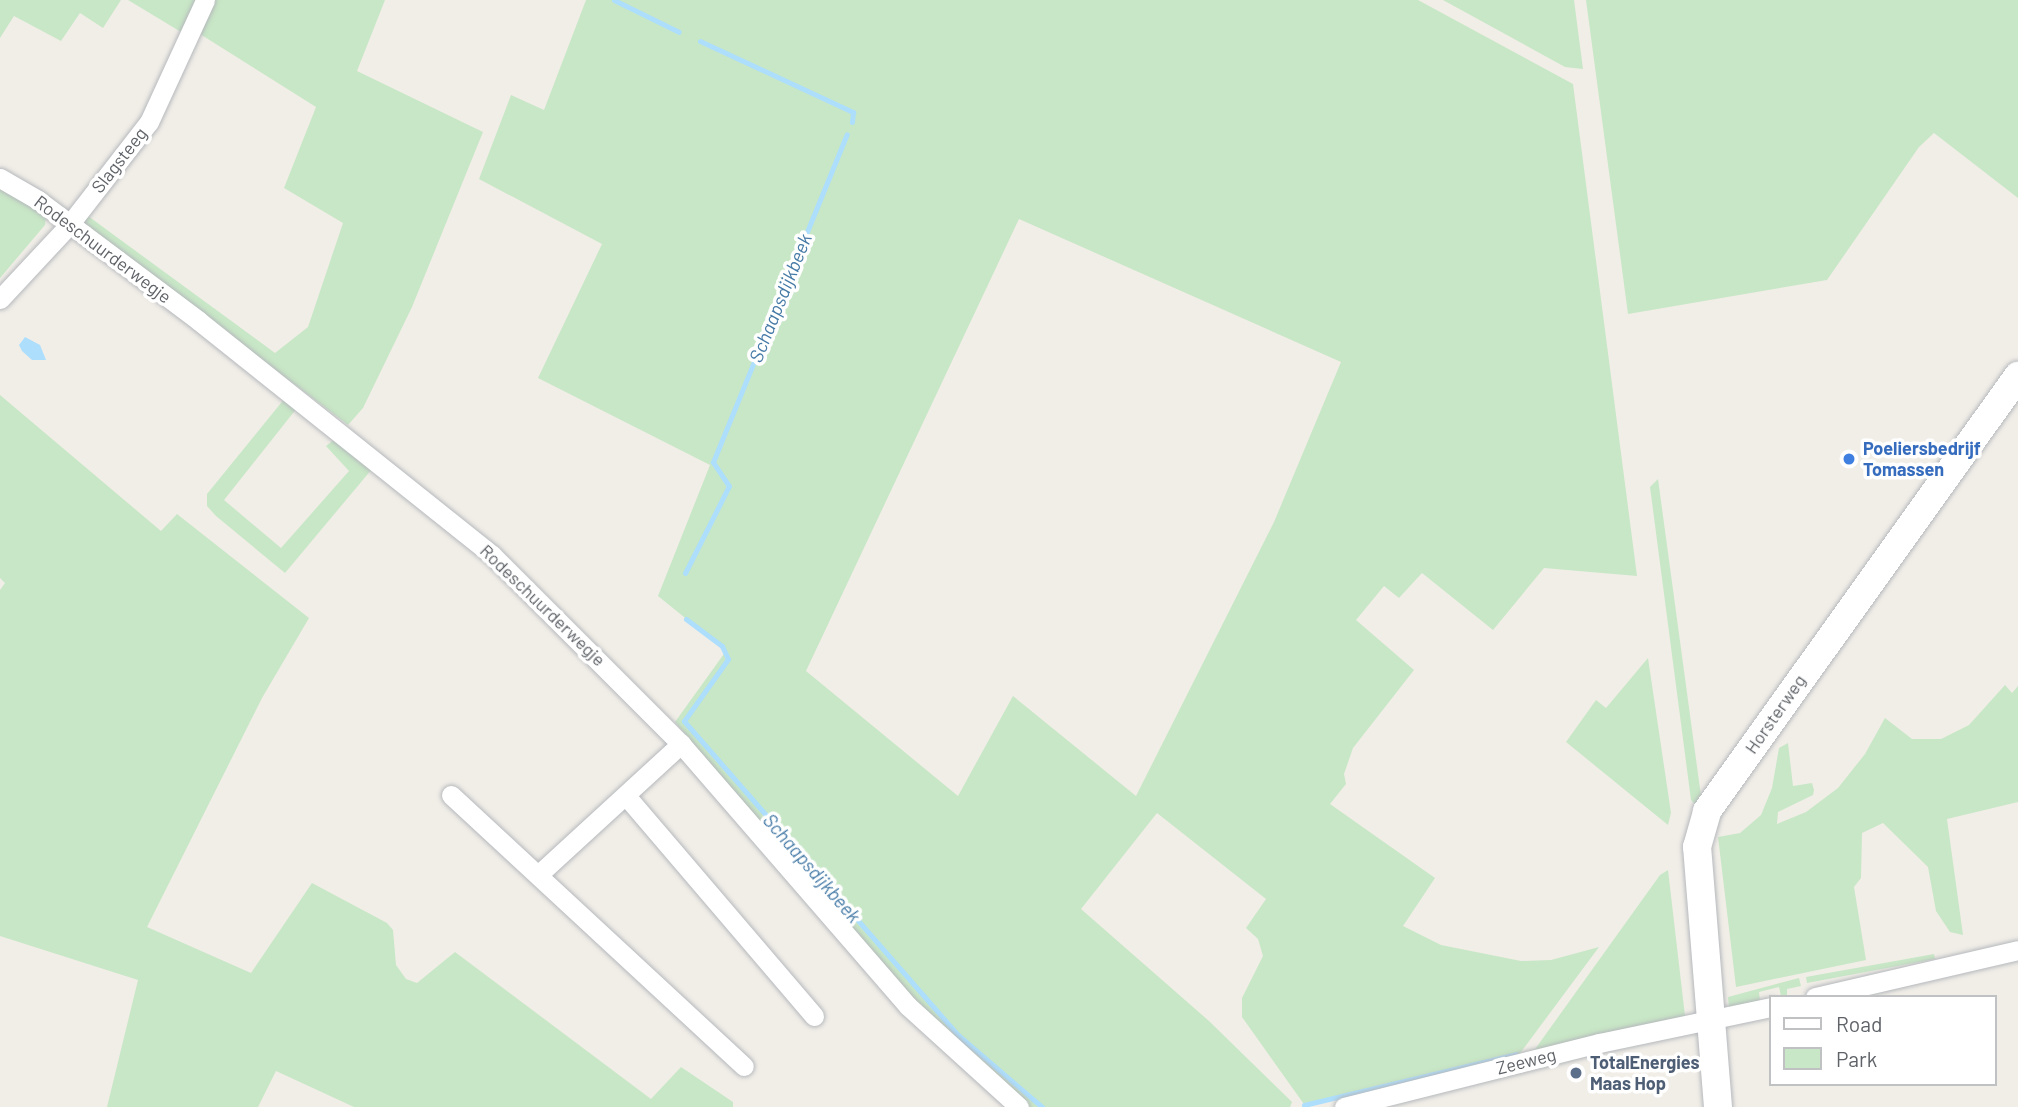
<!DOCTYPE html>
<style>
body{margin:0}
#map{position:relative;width:2018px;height:1107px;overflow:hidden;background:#f1eee8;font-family:Barlow,sans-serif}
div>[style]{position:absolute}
.green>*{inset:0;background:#c8e7c6}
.water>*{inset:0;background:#addefc}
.stream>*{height:5px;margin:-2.5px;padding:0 2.5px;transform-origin:2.5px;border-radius:2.5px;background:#addefc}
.roads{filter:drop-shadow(0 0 2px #b5b8bc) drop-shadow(0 0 2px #b5b8bc)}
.street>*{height:19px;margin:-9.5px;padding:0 9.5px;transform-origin:9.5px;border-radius:9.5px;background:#fff}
.secondary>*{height:28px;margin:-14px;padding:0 14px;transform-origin:14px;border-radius:14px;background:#fff}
.dots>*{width:19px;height:19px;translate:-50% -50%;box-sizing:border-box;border:4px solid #fff;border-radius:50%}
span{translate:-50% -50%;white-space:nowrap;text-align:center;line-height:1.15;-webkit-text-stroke:7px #fff;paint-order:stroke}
.street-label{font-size:18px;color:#5f6368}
.shop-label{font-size:18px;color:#366cbe;font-weight:700}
.left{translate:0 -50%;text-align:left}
.service-label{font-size:18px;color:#4e5e75;font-weight:700}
.water-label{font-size:19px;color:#457aa6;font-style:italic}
.legend{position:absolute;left:1769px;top:995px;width:228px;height:91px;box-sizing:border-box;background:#fff;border:2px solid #bfc1c3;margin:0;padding:9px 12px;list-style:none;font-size:21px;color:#5f6368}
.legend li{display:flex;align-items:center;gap:14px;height:35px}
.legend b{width:35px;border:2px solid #bfc1c3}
</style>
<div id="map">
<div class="green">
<i style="clip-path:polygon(0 0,121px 0,103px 28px,80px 13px,61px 41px,14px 16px,0 38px)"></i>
<i style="clip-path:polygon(128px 0,196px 0,181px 32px)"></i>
<i style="clip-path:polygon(215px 0,385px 0,357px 71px,483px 132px,412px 307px,363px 408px,348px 425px,83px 223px,88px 216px,275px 353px,308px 327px,343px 223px,284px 188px,316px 107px,200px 34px)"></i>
<i style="clip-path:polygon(evenodd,586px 0,1418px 0,1573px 84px,1637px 576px,1544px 568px,1493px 630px,1422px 573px,1399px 598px,1384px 586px,1356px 620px,1414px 670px,1353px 748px,1344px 774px,1346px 784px,1330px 804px,1435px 878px,1403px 926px,1441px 945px,1521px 961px,1551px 960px,1599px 947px,1518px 1056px,1306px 1107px,1242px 1017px,1242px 998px,1263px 956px,1258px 939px,1246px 928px,1266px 899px,1157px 813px,1081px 909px,1209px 1021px,1292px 1102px,1290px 1107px,1028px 1107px,955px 1044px,857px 937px,675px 722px,726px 651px,658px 596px,710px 465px,538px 378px,602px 244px,479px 179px,511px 95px,544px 110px,586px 0,1019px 219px,1341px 362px,1274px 522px,1136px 796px,1013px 696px,958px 796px,806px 671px,1019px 219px)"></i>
<i style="clip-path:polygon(1443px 0,1574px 0,1583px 69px,1565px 67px)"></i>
<i style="clip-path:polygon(1586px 0,2018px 0,2018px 198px,1934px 133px,1919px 147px,1827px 280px,1628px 314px)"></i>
<i style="clip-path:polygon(0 186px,46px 215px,45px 225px,0 278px)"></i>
<i style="clip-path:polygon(0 395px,161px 531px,177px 514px,309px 618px,262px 698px,147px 927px,251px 973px,312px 883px,387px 923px,393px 930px,396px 965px,406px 979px,417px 983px,455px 952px,651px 1099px,681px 1067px,733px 1102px,733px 1107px,354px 1107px,276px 1071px,258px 1107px,107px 1107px,138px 980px,0 936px,0 590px,5px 583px,0 578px)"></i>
<i style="clip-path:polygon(285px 398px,297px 408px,224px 500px,281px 548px,349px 471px,326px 446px,335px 439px,372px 469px,285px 573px,216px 516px,207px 506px,207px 494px)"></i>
<i style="clip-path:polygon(1658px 479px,1701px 796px,1695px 804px,1691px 800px,1650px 487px)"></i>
<i style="clip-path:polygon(1648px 658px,1671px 813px,1668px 825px,1566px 742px,1596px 700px,1606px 708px)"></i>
<i style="clip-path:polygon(2005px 685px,2012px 693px,2018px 686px,2018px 802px,1947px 819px,1963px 935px,1950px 932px,1936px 911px,1928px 867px,1883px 823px,1862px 833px,1861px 878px,1854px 887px,1866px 960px,1736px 987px,1718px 837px,1740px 833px,1761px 815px,1772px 788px,1779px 748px,1788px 743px,1793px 786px,1812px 783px,1814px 790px,1813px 795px,1778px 812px,1777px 824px,1806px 812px,1838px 788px,1865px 754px,1885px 718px,1912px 739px,1941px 739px,1969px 725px)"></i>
<i style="clip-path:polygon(1668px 870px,1685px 1016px,1533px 1052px,1660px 875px)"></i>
<i style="clip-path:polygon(1934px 954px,1935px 959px,1807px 983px,1806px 977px)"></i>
<i style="clip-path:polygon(1799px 978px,1801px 986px,1787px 989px,1787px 995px,1781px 996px,1779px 987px,1759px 992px,1760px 1001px,1729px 1008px,1728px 997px)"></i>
</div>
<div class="water">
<i style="clip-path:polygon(25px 337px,40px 345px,46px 360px,32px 360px,22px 351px,19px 345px)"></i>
</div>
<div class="stream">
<i style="left:614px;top:0;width:72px;rotate:26.2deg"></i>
<i style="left:700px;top:41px;width:169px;rotate:24.9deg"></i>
<i style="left:853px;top:112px;width:10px;rotate:96deg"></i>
<i style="left:685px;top:573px;width:97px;rotate:-63.2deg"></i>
<i style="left:729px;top:486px;width:29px;rotate:-124deg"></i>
<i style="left:713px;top:462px;width:354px;rotate:-67.8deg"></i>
<i style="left:686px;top:619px;width:45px;rotate:36.9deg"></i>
<i style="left:722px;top:646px;width:14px;rotate:65deg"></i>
<i style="left:728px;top:659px;width:76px;rotate:125.4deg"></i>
<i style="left:684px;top:721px;width:417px;rotate:48.9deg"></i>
<i style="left:958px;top:1035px;width:111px;rotate:40.6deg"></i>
<i style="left:1304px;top:1105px;width:218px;rotate:-13.5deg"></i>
</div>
<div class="roads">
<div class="street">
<i style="left:0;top:178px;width:44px;rotate:30.1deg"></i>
<i style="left:38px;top:200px;width:201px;rotate:36.9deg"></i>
<i style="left:199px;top:321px;width:375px;rotate:38.6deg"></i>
<i style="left:492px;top:555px;width:267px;rotate:45deg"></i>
<i style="left:681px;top:744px;width:347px;rotate:49.1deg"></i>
<i style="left:908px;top:1006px;width:150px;rotate:42.3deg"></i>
<i style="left:0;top:299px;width:101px;rotate:-47deg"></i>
<i style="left:69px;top:225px;width:130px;rotate:-52.2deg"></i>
<i style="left:149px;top:122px;width:134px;rotate:-65.3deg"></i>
<i style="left:451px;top:795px;width:399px;rotate:42.8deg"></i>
<i style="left:627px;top:797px;width:288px;rotate:49.5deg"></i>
<i style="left:539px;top:874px;width:193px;rotate:-42.5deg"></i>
<i style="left:1815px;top:997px;width:208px;rotate:-13deg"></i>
<i style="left:1344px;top:1107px;width:263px;rotate:-14.1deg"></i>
<i style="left:1599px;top:1043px;width:176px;rotate:-11.8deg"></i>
</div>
<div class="secondary">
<i style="left:1718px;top:1107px;width:261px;rotate:-94.6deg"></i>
<i style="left:1697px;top:847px;width:37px;rotate:-74deg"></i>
<i style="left:1707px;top:811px;width:535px;rotate:-54.44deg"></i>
</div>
</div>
<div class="dots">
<i style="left:1849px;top:459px;background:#3f7fe0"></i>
<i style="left:1576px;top:1073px;background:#5c6f8a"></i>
</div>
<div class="street-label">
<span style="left:119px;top:160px;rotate:-52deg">Slagsteeg</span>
<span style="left:103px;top:249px;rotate:37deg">Rodeschuurderwegje</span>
<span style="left:543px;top:605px;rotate:44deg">Rodeschuurderwegje</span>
<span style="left:1775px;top:714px;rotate:-55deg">Horsterweg</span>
<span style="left:1526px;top:1061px;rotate:-14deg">Zeeweg</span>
</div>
<div class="shop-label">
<span class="left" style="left:1863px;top:459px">Poeliersbedrijf<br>Tomassen</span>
</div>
<div class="service-label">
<span class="left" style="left:1590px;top:1073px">TotalEnergies<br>Maas Hop</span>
</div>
<div class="water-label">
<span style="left:780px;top:298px;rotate:-68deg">Schaapsdijkbeek</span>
<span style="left:812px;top:868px;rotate:49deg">Schaapsdijkbeek</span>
</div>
<ul class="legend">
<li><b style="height:9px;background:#fff"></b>Road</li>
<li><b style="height:19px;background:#c8e7c6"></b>Park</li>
</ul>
</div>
